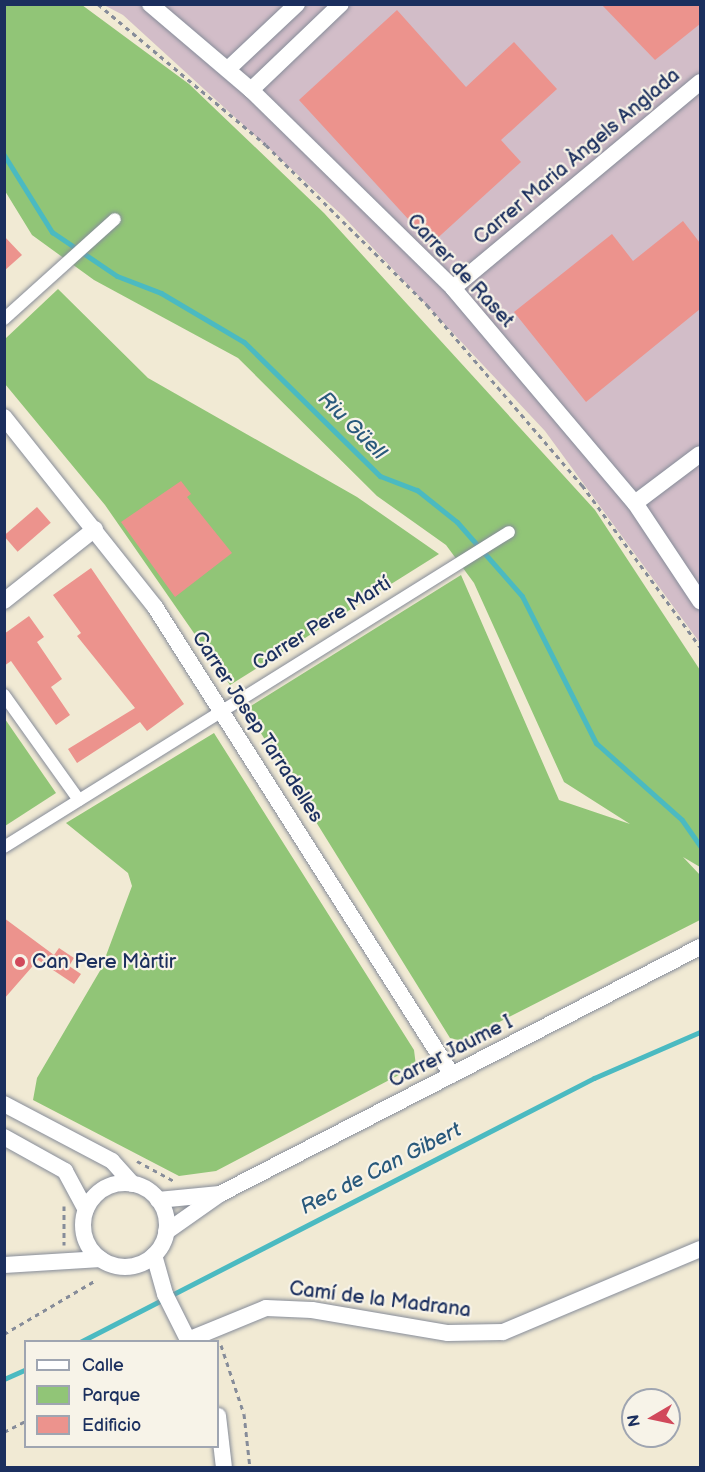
<!DOCTYPE html>
<meta charset="utf-8">
<style>
body{margin:0}
#map{position:relative;width:705px;height:1472px;overflow:hidden;background:#f1ead4;font-family:"Balsamiq Sans",sans-serif}
div>[style]{position:absolute}
.industrial>*{inset:0;background:#d2bdc8}
.green>*{inset:0;background:#91c577}
.stream>*{height:5px;margin:-2.5px;padding:0 2.5px;transform-origin:2.5px;border-radius:2.5px;background:#4bbac1}
.building>*{inset:0;background:#ec938d;transform-origin:0 0}
.path>*{height:3px;margin-top:-1.5px;transform-origin:0;background:repeating-linear-gradient(90deg,#868c99 0 4.5px,transparent 0 9px)}
.roads{filter:drop-shadow(0 0 2px #868c99) drop-shadow(0 0 2px #868c99)}
.pedestrian>*{height:12px;margin:-6px;padding:0 6px;transform-origin:6px;border-radius:6px;background:#fff}
.minor>*{height:16px;margin:-8px;padding:0 8px;transform-origin:8px;border-radius:8px;background:#fff}
.minor>.ring{margin:-8px;padding:0;box-sizing:content-box;background:none;border:16px solid #fff;border-radius:50%}
.dots>*{width:16px;height:16px;translate:-50% -50%;box-sizing:border-box;border:3px solid #f7f3e8;border-radius:50%}
span{translate:-50% -50%;white-space:nowrap;text-align:center;line-height:1.15;-webkit-text-stroke:4.5px #f7f3e8;paint-order:stroke}
.street-label{font-size:20px;color:#1b2f5e}
.poi-label{font-size:20px;color:#1b2f5e}
.left{translate:0 -50%;text-align:left}
.water-label{font-size:21px;color:#29597c;font-style:italic}
.frame{position:absolute;inset:0;border:6px solid #1b2f5e;pointer-events:none}
.legend{position:absolute;left:24px;top:1340px;width:195px;height:108px;box-sizing:border-box;background:#f7f3e8;border:2px solid #9fa5b1;margin:0;padding:8px 10px;list-style:none;font-size:18px;color:#1b2f5e}
.legend li{display:flex;align-items:center;gap:12px;height:30px}
.legend b{width:30px;border:2px solid #9fa5b1}
.north{position:absolute;left:621px;top:1388px;width:60px;height:60px;box-sizing:border-box;background:#f7f3e8;border:2px solid #9fa5b1;border-radius:50%;rotate:261deg;font-size:16px;font-weight:700;line-height:24px;text-align:center;color:#1b2f5e}
.north::after{content:'';display:block;margin:auto;width:21px;height:27px;background:#d1495b;clip-path:polygon(50% 0,100% 100%,50% 72%,0 100%)}
</style>
<div id="map">
<div class="industrial">
<i style="clip-path:polygon(104px 5px,700px 5px,700px 643px,545px 431px,343px 216px,123px 15px)"></i>
</div>
<div class="green">
<i style="clip-path:polygon(4px 5px,82px 5px,189px 84px,324px 213px,595px 510px,700px 670px,700px 867px,683px 857px,700px 875px,700px 920px,462px 1041px,450px 1038px,246px 709px,461px 575px,559px 800px,630px 824px,564px 782px,474px 583px,446px 545px,377px 496px,238px 358px,94px 280px,32px 235px,5px 191px)"></i>
<i style="clip-path:polygon(58px 289px,148px 378px,357px 497px,439px 554px,230px 685px,105px 505px,5px 384px,5px 339px)"></i>
<i style="clip-path:polygon(5px 719px,56px 793px,5px 826px,4px 826px)"></i>
<i style="clip-path:polygon(214px 733px,414px 1050px,416px 1066px,216px 1171px,179px 1176px,33px 1100px,37px 1078px,101px 969px,132px 886px,128px 873px,66px 823px)"></i>
</div>
<div class="stream">
<i style="left:4px;top:155px;width:91px;rotate:58.1deg"></i>
<i style="left:52px;top:232px;width:78px;rotate:34.1deg"></i>
<i style="left:117px;top:276px;width:47px;rotate:21.1deg"></i>
<i style="left:161px;top:293px;width:96px;rotate:30.6deg"></i>
<i style="left:244px;top:342px;width:191px;rotate:44.6deg"></i>
<i style="left:380px;top:476px;width:40px;rotate:21deg"></i>
<i style="left:417px;top:490px;width:51px;rotate:38.7deg"></i>
<i style="left:457px;top:522px;width:98px;rotate:48.7deg"></i>
<i style="left:522px;top:596px;width:165px;rotate:63.3deg"></i>
<i style="left:596px;top:743px;width:115px;rotate:41.8deg"></i>
<i style="left:682px;top:820px;width:32px;rotate:55deg"></i>
<i style="left:80px;top:1342px;width:578px;rotate:-27.19deg"></i>
<i style="left:594px;top:1078px;width:116px;rotate:-23.5deg"></i>
<i style="left:4px;top:1379px;width:24px;rotate:-24deg"></i>
</div>
<div class="building">
<i style="clip-path:polygon(601px 4px,700px 4px,700px 24px,655px 60px)"></i>
<i style="clip-path:polygon(397px 10px,466px 87px,514px 42px,557px 89px,501px 140px,521px 162px,431px 244px,299px 100px)"></i>
<i style="clip-path:polygon(683px 221px,700px 243px,700px 309px,586px 402px,514px 312px,612px 234px,633px 261px)"></i>
<i style="clip-path:polygon(4px 236px,22px 255px,4px 271px)"></i>
<i style="clip-path:polygon(181px 481px,191px 494px,187px 497px,232px 553px,175px 597px,121px 522px)"></i>
<i style="left:37px;top:507px;width:21px;height:44px;rotate:49deg"></i>
<i style="clip-path:polygon(91px 568px,184px 704px,147px 731px,140px 722px,77px 763px,68px 749px,135px 708px,77px 636px,81px 633px,53px 595px)"></i>
<i style="clip-path:polygon(29px 616px,44px 637px,37px 642px,62px 679px,51px 687px,70px 715px,56px 725px,11px 661px,4px 666px,4px 634px)"></i>
<i style="clip-path:polygon(4px 918px,54px 955px,59px 948px,74px 958px,69px 966px,81px 974px,74px 984px,38px 960px,4px 999px)"></i>
</div>
<div class="path">
<i style="left:98px;top:4px;width:219px;rotate:40deg"></i>
<i style="left:266px;top:145px;width:227px;rotate:44.8deg"></i>
<i style="left:427px;top:305px;width:238px;rotate:49.3deg"></i>
<i style="left:582px;top:485px;width:200px;rotate:53.9deg"></i>
<i style="left:137px;top:1161px;width:42px;rotate:28.4deg"></i>
<i style="left:64px;top:1206px;width:39px;rotate:90deg"></i>
<i style="left:4px;top:1334px;width:107px;rotate:-30.4deg"></i>
<i style="left:221px;top:1345px;width:73px;rotate:71.6deg"></i>
<i style="left:244px;top:1414px;width:54px;rotate:83.7deg"></i>
<i style="left:4px;top:1432px;width:25px;rotate:-27deg"></i>
</div>
<div class="roads">
<div class="pedestrian">
<i style="left:4px;top:319px;width:149px;rotate:-42deg"></i>
<i style="left:4px;top:695px;width:129px;rotate:54.5deg"></i>
<i style="left:4px;top:847px;width:595px;rotate:-31.95deg"></i>
</div>
<div class="minor">
<i style="left:150px;top:4px;width:133px;rotate:40.4deg"></i>
<i style="left:251px;top:90px;width:283px;rotate:44.4deg"></i>
<i style="left:453px;top:288px;width:282px;rotate:49.8deg"></i>
<i style="left:635px;top:503px;width:118px;rotate:56.4deg"></i>
<i style="left:228px;top:69px;width:95px;rotate:-43.3deg"></i>
<i style="left:251px;top:90px;width:124px;rotate:-43.7deg"></i>
<i style="left:453px;top:288px;width:322px;rotate:-39.8deg"></i>
<i style="left:4px;top:417px;width:243px;rotate:51.5deg"></i>
<i style="left:155px;top:607px;width:554px;rotate:57.6deg"></i>
<i style="left:635px;top:503px;width:81px;rotate:-37deg"></i>
<i style="left:4px;top:601px;width:116px;rotate:-38.4deg"></i>
<i style="left:4px;top:1104px;width:122px;rotate:27.8deg"></i>
<i style="left:112px;top:1161px;width:31px;rotate:48deg"></i>
<i style="left:4px;top:1137px;width:70px;rotate:29.1deg"></i>
<i style="left:65px;top:1171px;width:44px;rotate:61.7deg"></i>
<i class="ring" style="left:83px;top:1183px;width:68px;height:68px"></i>
<i style="left:158px;top:1200px;width:62px;rotate:-5.5deg"></i>
<i style="left:166px;top:1232px;width:66px;rotate:-35.1deg"></i>
<i style="left:220px;top:1194px;width:540px;rotate:-27.23deg"></i>
<i style="left:154px;top:1255px;width:41px;rotate:74.2deg"></i>
<i style="left:165px;top:1294px;width:54px;rotate:63.4deg"></i>
<i style="left:4px;top:1265px;width:97px;rotate:-3.5deg"></i>
<i style="left:188px;top:1340px;width:84px;rotate:-22.3deg"></i>
<i style="left:266px;top:1308px;width:46px;rotate:2.5deg"></i>
<i style="left:312px;top:1310px;width:138px;rotate:9.6deg"></i>
<i style="left:448px;top:1333px;width:55px;rotate:-1deg"></i>
<i style="left:503px;top:1332px;width:214px;rotate:-22.8deg"></i>
<i style="left:218px;top:1416px;width:52px;rotate:83.4deg"></i>
</div>
</div>
<div class="dots">
<i style="left:20px;top:962px;background:#d1495b"></i>
</div>
<div class="street-label">
<span style="left:577px;top:157px;rotate:-40deg">Carrer Maria Àngels Anglada</span>
<span style="left:460px;top:271px;rotate:47deg">Carrer de Raset</span>
<span style="left:322px;top:624px;rotate:-32deg">Carrer Pere Martí</span>
<span style="left:257px;top:727px;rotate:57deg">Carrer Josep Tarradelles</span>
<span style="left:451px;top:1052px;rotate:-27deg">Carrer Jaume I</span>
<span style="left:380px;top:1300px;rotate:7deg">Camí de la Madrana</span>
</div>
<div class="poi-label">
<span class="left" style="left:32px;top:962px">Can Pere Màrtir</span>
</div>
<div class="water-label">
<span style="left:352px;top:426px;rotate:45deg">Riu Güell</span>
<span style="left:381px;top:1169px;rotate:-27deg">Rec de Can Gibert</span>
</div>
<div class="frame"></div>
<ul class="legend">
<li><b style="height:8px;background:#fff"></b>Calle</li>
<li><b style="height:16px;background:#91c577"></b>Parque</li>
<li><b style="height:16px;background:#ec938d"></b>Edificio</li>
</ul>
<div class="north">N</div>
</div>
